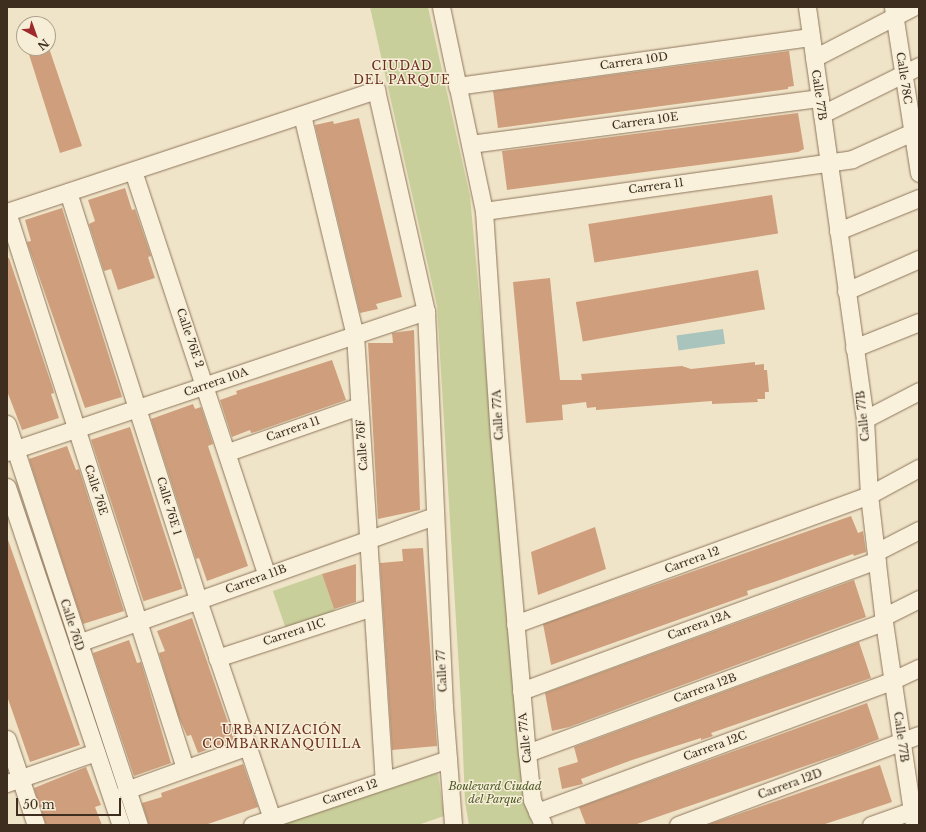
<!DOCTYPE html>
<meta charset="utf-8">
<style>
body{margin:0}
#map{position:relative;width:926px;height:832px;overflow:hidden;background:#f0e4c8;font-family:"Libre Baskerville",serif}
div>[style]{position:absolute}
.green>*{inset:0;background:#c9cf9b;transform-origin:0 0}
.water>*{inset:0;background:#a9c4bc;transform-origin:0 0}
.building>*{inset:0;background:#cf9f7d;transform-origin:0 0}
.roads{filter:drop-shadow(0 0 1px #8d765c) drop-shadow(0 0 1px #8d765c)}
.minor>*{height:17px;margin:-8.5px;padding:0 8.5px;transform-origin:8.5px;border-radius:8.5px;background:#faf1dc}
span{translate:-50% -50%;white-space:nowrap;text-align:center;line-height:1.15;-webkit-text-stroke:3px #f7eed8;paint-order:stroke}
.street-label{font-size:11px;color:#3d2e20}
.park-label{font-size:11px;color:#4d5a26;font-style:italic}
.neighbourhood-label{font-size:12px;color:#6b2e1e;letter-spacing:1px}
.frame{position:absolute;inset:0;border:8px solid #3d2e20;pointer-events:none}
.north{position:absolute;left:16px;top:16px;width:40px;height:40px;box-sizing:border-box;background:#f7eed8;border:1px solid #ada18e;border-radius:50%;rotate:139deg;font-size:11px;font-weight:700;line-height:16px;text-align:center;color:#3d2e20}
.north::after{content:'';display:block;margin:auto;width:14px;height:18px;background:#9e2a2b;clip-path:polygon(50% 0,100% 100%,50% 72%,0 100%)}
.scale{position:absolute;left:16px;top:798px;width:105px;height:18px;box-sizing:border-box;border:2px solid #3d2e20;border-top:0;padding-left:5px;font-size:12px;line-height:14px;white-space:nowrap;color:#3d2e20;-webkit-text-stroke:3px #f7eed8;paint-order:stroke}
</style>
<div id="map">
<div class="green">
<i style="clip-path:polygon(370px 7px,428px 7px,470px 196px,526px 799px,532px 825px,469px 825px,465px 802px,461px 703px,437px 306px)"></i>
<i style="left:322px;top:574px;width:40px;height:52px;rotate:71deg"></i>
<i style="clip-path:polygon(438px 773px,444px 816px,418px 825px,278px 825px)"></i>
</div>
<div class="water">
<i style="left:723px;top:329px;width:15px;height:47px;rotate:82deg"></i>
</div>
<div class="building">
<i style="clip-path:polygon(27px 48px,49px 48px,82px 146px,60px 153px)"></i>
<i style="clip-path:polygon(789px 51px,794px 86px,788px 87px,788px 89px,498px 128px,493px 91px)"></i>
<i style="clip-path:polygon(798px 113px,804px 149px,798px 152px,507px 190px,502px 151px)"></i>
<i style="clip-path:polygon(359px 118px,402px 297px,376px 304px,378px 309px,360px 313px,315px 125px,333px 121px,334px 124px)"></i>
<i style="clip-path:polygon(125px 188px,132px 210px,135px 209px,151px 256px,148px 257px,155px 278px,118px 290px,111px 269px,104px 271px,89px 224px,95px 221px,88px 200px)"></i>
<i style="left:772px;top:195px;width:39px;height:186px;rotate:81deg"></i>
<i style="clip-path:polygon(62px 208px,122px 397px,85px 408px,27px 242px,31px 241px,25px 220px)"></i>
<i style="clip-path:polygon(7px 258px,9px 258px,52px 386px,54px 393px,51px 394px,59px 418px,22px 430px,7px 391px)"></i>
<i style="left:758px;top:270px;width:40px;height:185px;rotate:80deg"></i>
<i style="clip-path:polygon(550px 278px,560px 380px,582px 380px,581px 374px,682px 366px,691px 369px,755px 362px,755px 365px,764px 364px,764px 370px,767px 370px,769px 392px,765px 392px,765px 399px,757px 399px,758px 402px,712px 404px,712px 401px,596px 410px,596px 407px,587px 408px,586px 402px,562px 405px,563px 420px,526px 423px,513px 282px)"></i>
<i style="clip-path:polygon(414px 330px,420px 510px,378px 519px,368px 343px,393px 343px,392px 333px)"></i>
<i style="clip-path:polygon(332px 360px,346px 400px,255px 432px,251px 433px,250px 430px,232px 437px,220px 400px,237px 394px,236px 391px)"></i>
<i style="clip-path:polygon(193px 404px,195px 409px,201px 407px,213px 444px,208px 446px,248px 566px,207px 581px,199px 558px,196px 559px,151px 419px)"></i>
<i style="left:130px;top:427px;width:170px;height:41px;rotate:72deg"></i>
<i style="clip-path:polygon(67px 446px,76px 470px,79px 469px,124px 611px,83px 624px,29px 459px)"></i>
<i style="clip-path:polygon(851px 516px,858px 533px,863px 531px,866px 552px,854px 556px,853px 554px,774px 582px,747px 591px,748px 595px,551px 665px,543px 624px)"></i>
<i style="clip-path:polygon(595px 527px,606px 569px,538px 595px,531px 552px)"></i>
<i style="clip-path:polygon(7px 537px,80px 745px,30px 762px,7px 696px)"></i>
<i style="clip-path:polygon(423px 548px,437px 746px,392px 750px,380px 563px,403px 561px,402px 549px)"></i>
<i style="clip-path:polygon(356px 564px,356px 602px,334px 609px,322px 574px)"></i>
<i style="clip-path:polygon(854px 580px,866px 617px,569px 727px,552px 731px,545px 693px)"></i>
<i style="clip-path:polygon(192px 618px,234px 740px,198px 753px,191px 735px,187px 736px,178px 715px,159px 653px,165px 651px,157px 631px)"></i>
<i style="clip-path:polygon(129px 640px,137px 663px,141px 662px,171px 763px,134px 776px,93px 653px)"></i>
<i style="clip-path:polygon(859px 642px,871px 678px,711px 733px,713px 736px,701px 740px,701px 738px,632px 760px,581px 779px,583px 784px,562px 789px,558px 768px,578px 762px,574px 747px)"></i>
<i style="clip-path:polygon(867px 703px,879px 739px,843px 753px,634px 825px,586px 825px,579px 807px)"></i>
<i style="clip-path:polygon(243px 764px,258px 807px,205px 825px,149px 825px,142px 803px,162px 797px,161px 793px)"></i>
<i style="clip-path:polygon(880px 765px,892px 802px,877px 807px,822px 825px,707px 825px)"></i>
<i style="clip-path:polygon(86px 767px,101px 805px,95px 807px,102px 825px,46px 825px,34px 788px)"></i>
</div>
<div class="roads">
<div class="minor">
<i style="left:441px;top:7px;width:208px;rotate:78.1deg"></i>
<i style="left:484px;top:211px;width:225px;rotate:86.2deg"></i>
<i style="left:499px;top:435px;width:319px;rotate:85deg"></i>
<i style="left:527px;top:753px;width:47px;rotate:83.9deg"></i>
<i style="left:532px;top:800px;width:27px;rotate:66deg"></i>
<i style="left:807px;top:7px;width:416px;rotate:82deg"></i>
<i style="left:865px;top:419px;width:76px;rotate:87deg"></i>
<i style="left:869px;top:495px;width:128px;rotate:83.3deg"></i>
<i style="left:884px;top:622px;width:205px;rotate:81.6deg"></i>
<i style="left:893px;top:7px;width:168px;rotate:81.1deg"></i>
<i style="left:814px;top:58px;width:111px;rotate:-27.3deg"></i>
<i style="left:457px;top:86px;width:357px;rotate:-7.9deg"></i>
<i style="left:822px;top:114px;width:108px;rotate:-26.3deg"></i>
<i style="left:302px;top:115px;width:226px;rotate:76.5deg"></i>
<i style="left:355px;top:335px;width:446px;rotate:86.3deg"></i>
<i style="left:470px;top:144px;width:353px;rotate:-7.5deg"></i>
<i style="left:133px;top:171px;width:426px;rotate:71.7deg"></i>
<i style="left:68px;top:192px;width:428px;rotate:72.3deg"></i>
<i style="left:198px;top:600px;width:230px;rotate:71.3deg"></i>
<i style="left:484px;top:211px;width:372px;rotate:-8deg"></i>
<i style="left:852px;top:159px;width:73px;rotate:-24.1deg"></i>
<i style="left:7px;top:212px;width:389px;rotate:-18.3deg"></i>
<i style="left:376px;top:90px;width:227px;rotate:77.3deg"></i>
<i style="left:426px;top:311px;width:396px;rotate:87.4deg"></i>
<i style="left:444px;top:707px;width:118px;rotate:85.6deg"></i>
<i style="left:7px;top:212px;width:584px;rotate:72.25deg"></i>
<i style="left:838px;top:231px;width:87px;rotate:-22.2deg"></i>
<i style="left:846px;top:291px;width:80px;rotate:-23.7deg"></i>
<i style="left:854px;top:348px;width:70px;rotate:-21.8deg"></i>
<i style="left:865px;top:419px;width:61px;rotate:-27.4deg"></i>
<i style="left:7px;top:424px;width:422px;rotate:71.8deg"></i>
<i style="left:7px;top:452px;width:442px;rotate:-18.6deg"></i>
<i style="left:228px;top:452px;width:139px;rotate:-19.3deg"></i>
<i style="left:7px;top:487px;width:357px;rotate:71.4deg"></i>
<i style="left:876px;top:552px;width:48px;rotate:-27.1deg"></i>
<i style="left:883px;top:617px;width:40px;rotate:-26.6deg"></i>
<i style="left:515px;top:624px;width:377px;rotate:-20deg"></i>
<i style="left:869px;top:495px;width:57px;rotate:-28.4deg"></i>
<i style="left:78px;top:643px;width:379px;rotate:-19.6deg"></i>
<i style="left:217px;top:658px;width:163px;rotate:-18.2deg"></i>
<i style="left:521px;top:691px;width:379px;rotate:-20.2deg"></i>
<i style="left:7px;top:739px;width:91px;rotate:71.4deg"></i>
<i style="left:527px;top:753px;width:380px;rotate:-20.2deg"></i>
<i style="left:7px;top:783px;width:94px;rotate:-19.2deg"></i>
<i style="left:126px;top:790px;width:130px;rotate:-19.8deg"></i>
<i style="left:537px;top:812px;width:380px;rotate:-20.3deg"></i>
<i style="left:893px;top:680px;width:29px;rotate:-25deg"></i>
<i style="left:252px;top:825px;width:207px;rotate:-18.6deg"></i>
<i style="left:678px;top:825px;width:257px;rotate:-20.5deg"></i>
<i style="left:871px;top:825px;width:42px;rotate:-19.3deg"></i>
</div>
</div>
<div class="street-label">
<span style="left:634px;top:61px;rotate:-8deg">Carrera 10D</span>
<span style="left:904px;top:78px;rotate:81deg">Calle 78C</span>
<span style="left:819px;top:95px;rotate:82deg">Calle 77B</span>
<span style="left:645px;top:121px;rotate:-8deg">Carrera 10E</span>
<span style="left:656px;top:186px;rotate:-8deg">Carrera 11</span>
<span style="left:190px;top:338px;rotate:71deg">Calle 76E 2</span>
<span style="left:216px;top:382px;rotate:-19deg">Carrera 10A</span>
<span style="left:498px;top:415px;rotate:-93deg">Calle 77A</span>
<span style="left:863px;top:416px;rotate:-96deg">Calle 77B</span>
<span style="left:293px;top:429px;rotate:-19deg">Carrera 11</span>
<span style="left:362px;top:445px;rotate:-94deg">Calle 76F</span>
<span style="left:96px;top:490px;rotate:72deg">Calle 76E</span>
<span style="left:169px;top:506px;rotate:73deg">Calle 76E 1</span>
<span style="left:692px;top:560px;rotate:-20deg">Carrera 12</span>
<span style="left:256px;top:579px;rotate:-20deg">Carrera 11B</span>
<span style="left:72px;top:625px;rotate:72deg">Calle 76D</span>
<span style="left:699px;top:625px;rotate:-20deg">Carrera 12A</span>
<span style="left:294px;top:632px;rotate:-18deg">Carrera 11C</span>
<span style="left:442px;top:671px;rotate:-93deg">Calle 77</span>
<span style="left:705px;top:688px;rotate:-20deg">Carrera 12B</span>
<span style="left:901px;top:737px;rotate:82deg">Calle 77B</span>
<span style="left:525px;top:738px;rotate:-96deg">Calle 77A</span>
<span style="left:715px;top:746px;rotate:-20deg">Carrera 12C</span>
<span style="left:790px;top:784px;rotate:-20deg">Carrera 12D</span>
<span style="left:350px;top:792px;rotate:-19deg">Carrera 12</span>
</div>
<div class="park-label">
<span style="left:495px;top:793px">Boulevard Ciudad<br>del Parque</span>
</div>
<div class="neighbourhood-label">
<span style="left:402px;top:73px">CIUDAD<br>DEL PARQUE</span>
<span style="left:282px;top:737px">URBANIZACIÓN<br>COMBARRANQUILLA</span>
</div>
<div class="frame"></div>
<div class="north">N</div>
<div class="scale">50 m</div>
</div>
